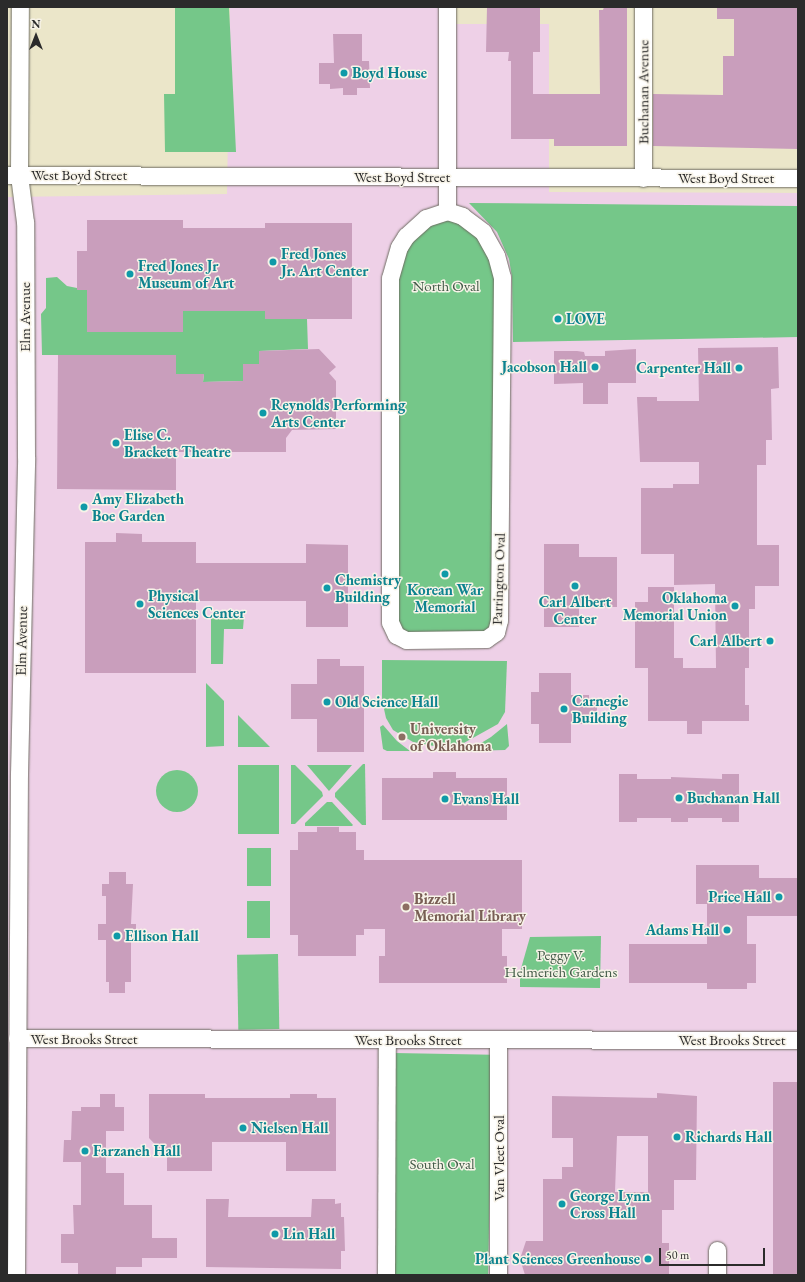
<!DOCTYPE html>
<style>
body{margin:0}
#map{position:relative;width:805px;height:1282px;overflow:hidden;background:#ebe6c9;font-family:"EB Garamond",serif}
div>[style]{position:absolute}
.built>*{inset:0;background:#eed0e7}
.green>*{inset:0;background:#75c789;transform-origin:0 0}
.round{border-radius:50%}
.building>*{inset:0;background:#c99ebc;transform-origin:0 0}
.roads{filter:drop-shadow(0 0 1px #6e6c62) drop-shadow(0 0 1px #6e6c62)}
.minor>*{height:17px;margin:-8.5px;padding:0 8.5px;transform-origin:8.5px;border-radius:8.5px;background:#fff}
.dots>*{width:11px;height:11px;translate:-50% -50%;box-sizing:border-box;border:2px solid #f7f3e8;border-radius:50%}
span{translate:-50% -50%;white-space:nowrap;text-align:center;line-height:1.15;-webkit-text-stroke:3px #f7f3e8;paint-order:stroke}
.culture-label{font-size:15px;color:#0d838f;font-weight:700}
.left{translate:0 -50%;text-align:left}
.right{translate:-100% -50%;text-align:right}
.street-label{font-size:15px;color:#2b2b2b}
.park-label{font-size:15px;color:#415a47}
.education-label{font-size:15px;color:#785e54;font-weight:700}
.frame{position:absolute;inset:0;border:8px solid #2b2b2b;pointer-events:none}
.north{position:absolute;left:16px;top:16px;width:40px;height:40px;-webkit-text-stroke:3px #f7f3e8;paint-order:stroke;rotate:0deg;font-size:11px;font-weight:700;line-height:16px;text-align:center;color:#2b2b2b}
.north::after{content:'';display:block;margin:auto;width:14px;height:18px;background:#2b2b2b;clip-path:polygon(50% 0,100% 100%,50% 72%,0 100%)}
.scale{position:absolute;left:659px;top:1248px;width:106px;height:18px;box-sizing:border-box;border:2px solid #2b2b2b;border-top:0;padding-left:5px;font-size:12px;line-height:14px;white-space:nowrap;color:#2b2b2b;-webkit-text-stroke:3px #f7f3e8;paint-order:stroke}
</style>
<div id="map">
<div class="built">
<i style="clip-path:polygon(230px 7px,440px 7px,440px 24px,549px 24px,549px 192px,798px 193px,798px 1275px,7px 1275px,7px 197px,227px 194px)"></i>
</div>
<div class="green">
<i style="clip-path:polygon(175px 7px,229px 7px,236px 152px,165px 152px,164px 94px,175px 94px)"></i>
<i style="clip-path:polygon(469px 203px,798px 206px,798px 337px,513px 342px,512px 277px,509px 259px,497px 232px)"></i>
<i style="clip-path:polygon(447px 211px,496px 254px,496px 632px,396px 635px,399px 247px)"></i>
<i style="clip-path:polygon(57px 277px,67px 286px,87px 290px,87px 332px,183px 332px,183px 295px,194px 311px,265px 311px,265px 319px,307px 319px,308px 349px,259px 351px,259px 364px,243px 365px,243px 381px,203px 382px,204px 374px,176px 396px,176px 355px,42px 355px,41px 314px,46px 308px,46px 278px)"></i>
<i style="clip-path:polygon(211px 617px,244px 617px,243px 629px,224px 629px,223px 664px,211px 664px)"></i>
<i style="clip-path:polygon(382px 660px,507px 661px,505px 712px,498px 724px,462px 744px,439px 747px,413px 742px,393px 730px,386px 718px,382px 700px)"></i>
<i style="clip-path:polygon(206px 683px,224px 701px,224px 746px,206px 747px)"></i>
<i style="clip-path:polygon(238px 715px,270px 747px,238px 747px)"></i>
<i style="clip-path:polygon(507px 724px,509px 746px,505px 750px,468px 751px,491px 737px)"></i>
<i style="clip-path:polygon(383px 725px,397px 741px,410px 751px,387px 751px,383px 749px,380px 727px)"></i>
<i style="clip-path:polygon(363px 764px,365px 764px,366px 825px,362px 825px,335px 797px,335px 793px)"></i>
<i style="left:238px;top:765px;width:41px;height:69px"></i>
<i style="clip-path:polygon(291px 765px,295px 765px,322px 792px,323px 796px,295px 824px,291px 824px)"></i>
<i style="clip-path:polygon(307px 765px,352px 765px,329px 791px)"></i>
<i class="round" style="left:156px;top:770px;width:42px;height:42px"></i>
<i style="clip-path:polygon(327px 802px,332px 802px,353px 825px,352px 826px,305px 826px,305px 823px)"></i>
<i style="left:247px;top:848px;width:24px;height:38px"></i>
<i style="left:247px;top:901px;width:23px;height:37px"></i>
<i style="clip-path:polygon(601px 936px,600px 988px,520px 987px,520px 972px,530px 937px)"></i>
<i style="left:278px;top:954px;width:75px;height:41px;rotate:89deg"></i>
<i style="left:394px;top:1053px;width:98px;height:222px;rotate:1deg"></i>
</div>
<div class="building">
<i style="clip-path:polygon(487px 7px,540px 7px,540px 52px,533px 52px,533px 94px,600px 94px,599px 10px,603px 10px,604px 7px,627px 7px,627px 146px,554px 146px,554px 139px,511px 139px,511px 61px,508px 61px,509px 52px,486px 52px)"></i>
<i style="clip-path:polygon(717px 7px,798px 7px,798px 149px,653px 146px,653px 94px,723px 95px,723px 56px,734px 56px,734px 19px,717px 19px)"></i>
<i style="clip-path:polygon(333px 34px,362px 34px,362px 61px,369px 61px,370px 88px,357px 88px,357px 95px,343px 95px,343px 88px,330px 89px,330px 84px,319px 84px,319px 63px,334px 63px)"></i>
<i style="clip-path:polygon(87px 220px,183px 220px,183px 228px,265px 228px,265px 223px,352px 223px,352px 319px,265px 319px,265px 311px,183px 311px,183px 332px,87px 332px,87px 290px,77px 290px,77px 251px,87px 251px)"></i>
<i style="clip-path:polygon(778px 347px,779px 388px,771px 389px,772px 440px,766px 440px,766px 465px,757px 465px,757px 545px,779px 545px,779px 586px,755px 586px,755px 609px,749px 609px,749px 668px,745px 668px,745px 705px,749px 705px,749px 721px,702px 721px,702px 734px,687px 734px,687px 721px,648px 721px,648px 668px,635px 668px,635px 602px,648px 602px,648px 587px,674px 587px,674px 658px,683px 658px,683px 668px,716px 668px,715px 584px,674px 585px,674px 554px,641px 554px,641px 488px,673px 488px,673px 484px,699px 484px,699px 462px,640px 462px,637px 397px,657px 397px,657px 401px,699px 401px,698px 348px)"></i>
<i style="clip-path:polygon(319px 349px,336px 367px,329px 373px,336px 381px,336px 429px,292px 430px,286px 438px,286px 452px,176px 452px,176px 490px,57px 489px,58px 355px,176px 355px,176px 374px,204px 374px,203px 382px,243px 381px,243px 364px,259px 364px,259px 351px)"></i>
<i style="clip-path:polygon(636px 349px,636px 383px,608px 383px,608px 404px,583px 404px,583px 383px,554px 384px,554px 351px,577px 351px,584px 352px,585px 356px,605px 356px,605px 351px)"></i>
<i style="clip-path:polygon(116px 533px,142px 534px,142px 542px,196px 542px,196px 563px,306px 563px,306px 544px,348px 545px,348px 627px,306px 627px,306px 601px,196px 601px,196px 673px,85px 673px,85px 542px,116px 542px)"></i>
<i style="clip-path:polygon(544px 544px,579px 544px,579px 557px,617px 557px,617px 607px,579px 607px,579px 627px,544px 627px)"></i>
<i style="clip-path:polygon(317px 659px,340px 659px,340px 666px,364px 666px,364px 752px,317px 752px,317px 719px,291px 719px,291px 684px,317px 684px)"></i>
<i style="clip-path:polygon(539px 673px,571px 673px,571px 695px,589px 695px,589px 700px,597px 700px,597px 718px,589px 718px,589px 724px,571px 724px,571px 743px,539px 743px,539px 724px,531px 724px,531px 692px,539px 692px)"></i>
<i style="clip-path:polygon(433px 772px,456px 772px,456px 778px,507px 778px,507px 820px,382px 820px,382px 778px,433px 778px)"></i>
<i style="clip-path:polygon(619px 774px,637px 774px,637px 779px,671px 779px,671px 777px,722px 779px,722px 774px,739px 774px,739px 822px,722px 822px,722px 818px,688px 818px,688px 822px,671px 822px,671px 818px,637px 818px,637px 822px,619px 822px)"></i>
<i style="clip-path:polygon(317px 827px,339px 827px,339px 832px,356px 832px,356px 850px,364px 850px,364px 860px,522px 860px,522px 929px,502px 929px,502px 956px,507px 956px,507px 983px,379px 983px,379px 956px,385px 956px,385px 929px,364px 929px,364px 935px,356px 935px,356px 956px,298px 956px,298px 935px,290px 935px,290px 850px,298px 850px,298px 832px,317px 832px)"></i>
<i style="clip-path:polygon(696px 865px,759px 865px,759px 878px,798px 878px,798px 916px,747px 916px,747px 944px,756px 944px,756px 983px,747px 983px,747px 989px,707px 989px,707px 983px,629px 983px,629px 944px,707px 944px,707px 904px,696px 904px)"></i>
<i style="clip-path:polygon(109px 872px,126px 872px,126px 884px,133px 884px,131px 924px,136px 924px,136px 940px,131px 940px,131px 982px,125px 982px,125px 993px,109px 993px,109px 982px,106px 982px,106px 940px,98px 940px,98px 924px,106px 924px,106px 896px,102px 896px,102px 884px,109px 884px)"></i>
<i style="left:773px;top:1082px;width:25px;height:193px"></i>
<i style="clip-path:polygon(evenodd,657px 1093px,697px 1096px,696px 1180px,674px 1180px,674px 1210px,662px 1210px,662px 1243px,669px 1243px,669px 1275px,525px 1275px,520px 1259px,526px 1241px,543px 1241px,543px 1179px,562px 1179px,562px 1167px,573px 1167px,573px 1138px,552px 1138px,552px 1096px,657px 1098px,657px 1093px,617px 1136px,648px 1136px,648px 1192px,615px 1192px,617px 1136px)"></i>
<i style="clip-path:polygon(100px 1094px,115px 1094px,115px 1107px,124px 1107px,124px 1131px,106px 1131px,106px 1173px,124px 1173px,124px 1205px,152px 1205px,152px 1238px,177px 1238px,177px 1258px,142px 1258px,142px 1267px,116px 1267px,116px 1275px,78px 1275px,78px 1263px,61px 1263px,61px 1234px,74px 1234px,73px 1205px,81px 1205px,81px 1162px,63px 1162px,64px 1140px,71px 1140px,72px 1111px,81px 1111px,81px 1107px,100px 1107px)"></i>
<i style="clip-path:polygon(149px 1094px,205px 1094px,205px 1098px,290px 1098px,290px 1094px,317px 1094px,317px 1098px,336px 1098px,336px 1171px,286px 1171px,286px 1142px,212px 1142px,212px 1171px,167px 1171px,167px 1157px,149px 1138px)"></i>
<i style="clip-path:polygon(206px 1199px,229px 1199px,228px 1217px,311px 1217px,312px 1199px,335px 1199px,335px 1204px,341px 1203px,341px 1217px,344px 1217px,345px 1251px,341px 1251px,341px 1269px,206px 1267px)"></i>
</div>
<div class="roads">
<div class="minor">
<i style="left:643px;top:7px;width:171px;rotate:90deg"></i>
<i style="left:7px;top:175px;width:791px;rotate:0.22deg"></i>
<i style="left:447px;top:211px;width:16px;rotate:18deg"></i>
<i style="left:462px;top:216px;width:26px;rotate:37deg"></i>
<i style="left:483px;top:232px;width:26px;rotate:61deg"></i>
<i style="left:496px;top:255px;width:23px;rotate:75deg"></i>
<i style="left:502px;top:277px;width:343px;rotate:90.5deg"></i>
<i style="left:499px;top:620px;width:12px;rotate:104deg"></i>
<i style="left:496px;top:632px;width:12px;rotate:145deg"></i>
<i style="left:486px;top:639px;width:80px;rotate:179.3deg"></i>
<i style="left:406px;top:640px;width:11px;rotate:-153deg"></i>
<i style="left:396px;top:635px;width:14px;rotate:-115deg"></i>
<i style="left:390px;top:622px;width:344px;rotate:-90deg"></i>
<i style="left:390px;top:278px;width:32px;rotate:-74deg"></i>
<i style="left:399px;top:247px;width:13px;rotate:-58deg"></i>
<i style="left:406px;top:236px;width:27px;rotate:-42deg"></i>
<i style="left:426px;top:218px;width:22px;rotate:-18deg"></i>
<i style="left:447px;top:211px;width:204px;rotate:-90deg"></i>
<i style="left:17px;top:1038px;width:781px;rotate:0.15deg"></i>
<i style="left:498px;top:1040px;width:235px;rotate:90deg"></i>
<i style="left:717px;top:1250px;width:25px;rotate:90deg"></i>
<i style="left:16px;top:1275px;width:501px;rotate:-89.66deg"></i>
<i style="left:19px;top:774px;width:317px;rotate:-88.7deg"></i>
<i style="left:26px;top:457px;width:235px;rotate:-90.2deg"></i>
<i style="left:25px;top:222px;width:47px;rotate:-97.3deg"></i>
<i style="left:19px;top:175px;width:168px;rotate:-89.7deg"></i>
<i style="left:386px;top:1275px;width:235px;rotate:-89.8deg"></i>
</div>
</div>
<div class="dots">
<i style="left:344px;top:73px;background:#0f9aa8"></i>
<i style="left:273px;top:262px;background:#0f9aa8"></i>
<i style="left:130px;top:274px;background:#0f9aa8"></i>
<i style="left:558px;top:319px;background:#0f9aa8"></i>
<i style="left:595px;top:367px;background:#0f9aa8"></i>
<i style="left:739px;top:368px;background:#0f9aa8"></i>
<i style="left:263px;top:413px;background:#0f9aa8"></i>
<i style="left:116px;top:443px;background:#0f9aa8"></i>
<i style="left:84px;top:507px;background:#0f9aa8"></i>
<i style="left:445px;top:574px;background:#0f9aa8"></i>
<i style="left:575px;top:586px;background:#0f9aa8"></i>
<i style="left:327px;top:588px;background:#0f9aa8"></i>
<i style="left:140px;top:604px;background:#0f9aa8"></i>
<i style="left:735px;top:606px;background:#0f9aa8"></i>
<i style="left:770px;top:641px;background:#0f9aa8"></i>
<i style="left:327px;top:702px;background:#0f9aa8"></i>
<i style="left:564px;top:709px;background:#0f9aa8"></i>
<i style="left:402px;top:737px;background:#8d6e63"></i>
<i style="left:679px;top:798px;background:#0f9aa8"></i>
<i style="left:445px;top:799px;background:#0f9aa8"></i>
<i style="left:779px;top:897px;background:#0f9aa8"></i>
<i style="left:406px;top:907px;background:#8d6e63"></i>
<i style="left:727px;top:930px;background:#0f9aa8"></i>
<i style="left:117px;top:936px;background:#0f9aa8"></i>
<i style="left:243px;top:1128px;background:#0f9aa8"></i>
<i style="left:677px;top:1137px;background:#0f9aa8"></i>
<i style="left:85px;top:1151px;background:#0f9aa8"></i>
<i style="left:562px;top:1204px;background:#0f9aa8"></i>
<i style="left:275px;top:1234px;background:#0f9aa8"></i>
<i style="left:648px;top:1259px;background:#0f9aa8"></i>
</div>
<div class="culture-label">
<span class="left" style="left:352px;top:73px">Boyd House</span>
<span class="left" style="left:281px;top:262px">Fred Jones<br>Jr. Art Center</span>
<span class="left" style="left:138px;top:274px">Fred Jones Jr<br>Museum of Art</span>
<span class="left" style="left:566px;top:319px">LOVE</span>
<span class="right" style="left:587px;top:367px">Jacobson Hall</span>
<span class="right" style="left:731px;top:368px">Carpenter Hall</span>
<span class="left" style="left:271px;top:413px">Reynolds Performing<br>Arts Center</span>
<span class="left" style="left:124px;top:443px">Elise C.<br>Brackett Theatre</span>
<span class="left" style="left:92px;top:507px">Amy Elizabeth<br>Boe Garden</span>
<span class="left" style="left:335px;top:588px">Chemistry<br>Building</span>
<span style="left:445px;top:598px">Korean War<br>Memorial</span>
<span class="left" style="left:148px;top:604px">Physical<br>Sciences Center</span>
<span class="right" style="left:727px;top:606px">Oklahoma<br>Memorial Union</span>
<span style="left:575px;top:610px">Carl Albert<br>Center</span>
<span class="right" style="left:762px;top:641px">Carl Albert</span>
<span class="left" style="left:572px;top:709px">Carnegie<br>Building</span>
<span class="left" style="left:335px;top:702px">Old Science Hall</span>
<span class="left" style="left:687px;top:798px">Buchanan Hall</span>
<span class="left" style="left:453px;top:799px">Evans Hall</span>
<span class="right" style="left:771px;top:897px">Price Hall</span>
<span class="right" style="left:719px;top:930px">Adams Hall</span>
<span class="left" style="left:125px;top:936px">Ellison Hall</span>
<span class="left" style="left:251px;top:1128px">Nielsen Hall</span>
<span class="left" style="left:685px;top:1137px">Richards Hall</span>
<span class="left" style="left:93px;top:1151px">Farzaneh Hall</span>
<span class="left" style="left:570px;top:1204px">George Lynn<br>Cross Hall</span>
<span class="left" style="left:283px;top:1234px">Lin Hall</span>
<span class="right" style="left:640px;top:1259px">Plant Sciences Greenhouse</span>
</div>
<div class="street-label">
<span style="left:643px;top:92px;rotate:-90deg">Buchanan Avenue</span>
<span style="left:79px;top:175px">West Boyd Street</span>
<span style="left:402px;top:177px">West Boyd Street</span>
<span style="left:726px;top:178px">West Boyd Street</span>
<span style="left:25px;top:317px;rotate:-90deg">Elm Avenue</span>
<span style="left:498px;top:579px;rotate:-88deg">Parrington Oval</span>
<span style="left:21px;top:641px;rotate:-89deg">Elm Avenue</span>
<span style="left:84px;top:1039px">West Brooks Street</span>
<span style="left:408px;top:1040px">West Brooks Street</span>
<span style="left:732px;top:1040px">West Brooks Street</span>
<span style="left:499px;top:1158px;rotate:-90deg">Van Vleet Oval</span>
</div>
<div class="park-label">
<span style="left:446px;top:286px">North Oval</span>
<span style="left:561px;top:963px">Peggy V.<br>Helmerich Gardens</span>
<span style="left:442px;top:1164px">South Oval</span>
</div>
<div class="education-label">
<span class="left" style="left:410px;top:737px">University<br>of Oklahoma</span>
<span class="left" style="left:414px;top:907px">Bizzell<br>Memorial Library</span>
</div>
<div class="frame"></div>
<div class="north">N</div>
<div class="scale">50 m</div>
</div>
